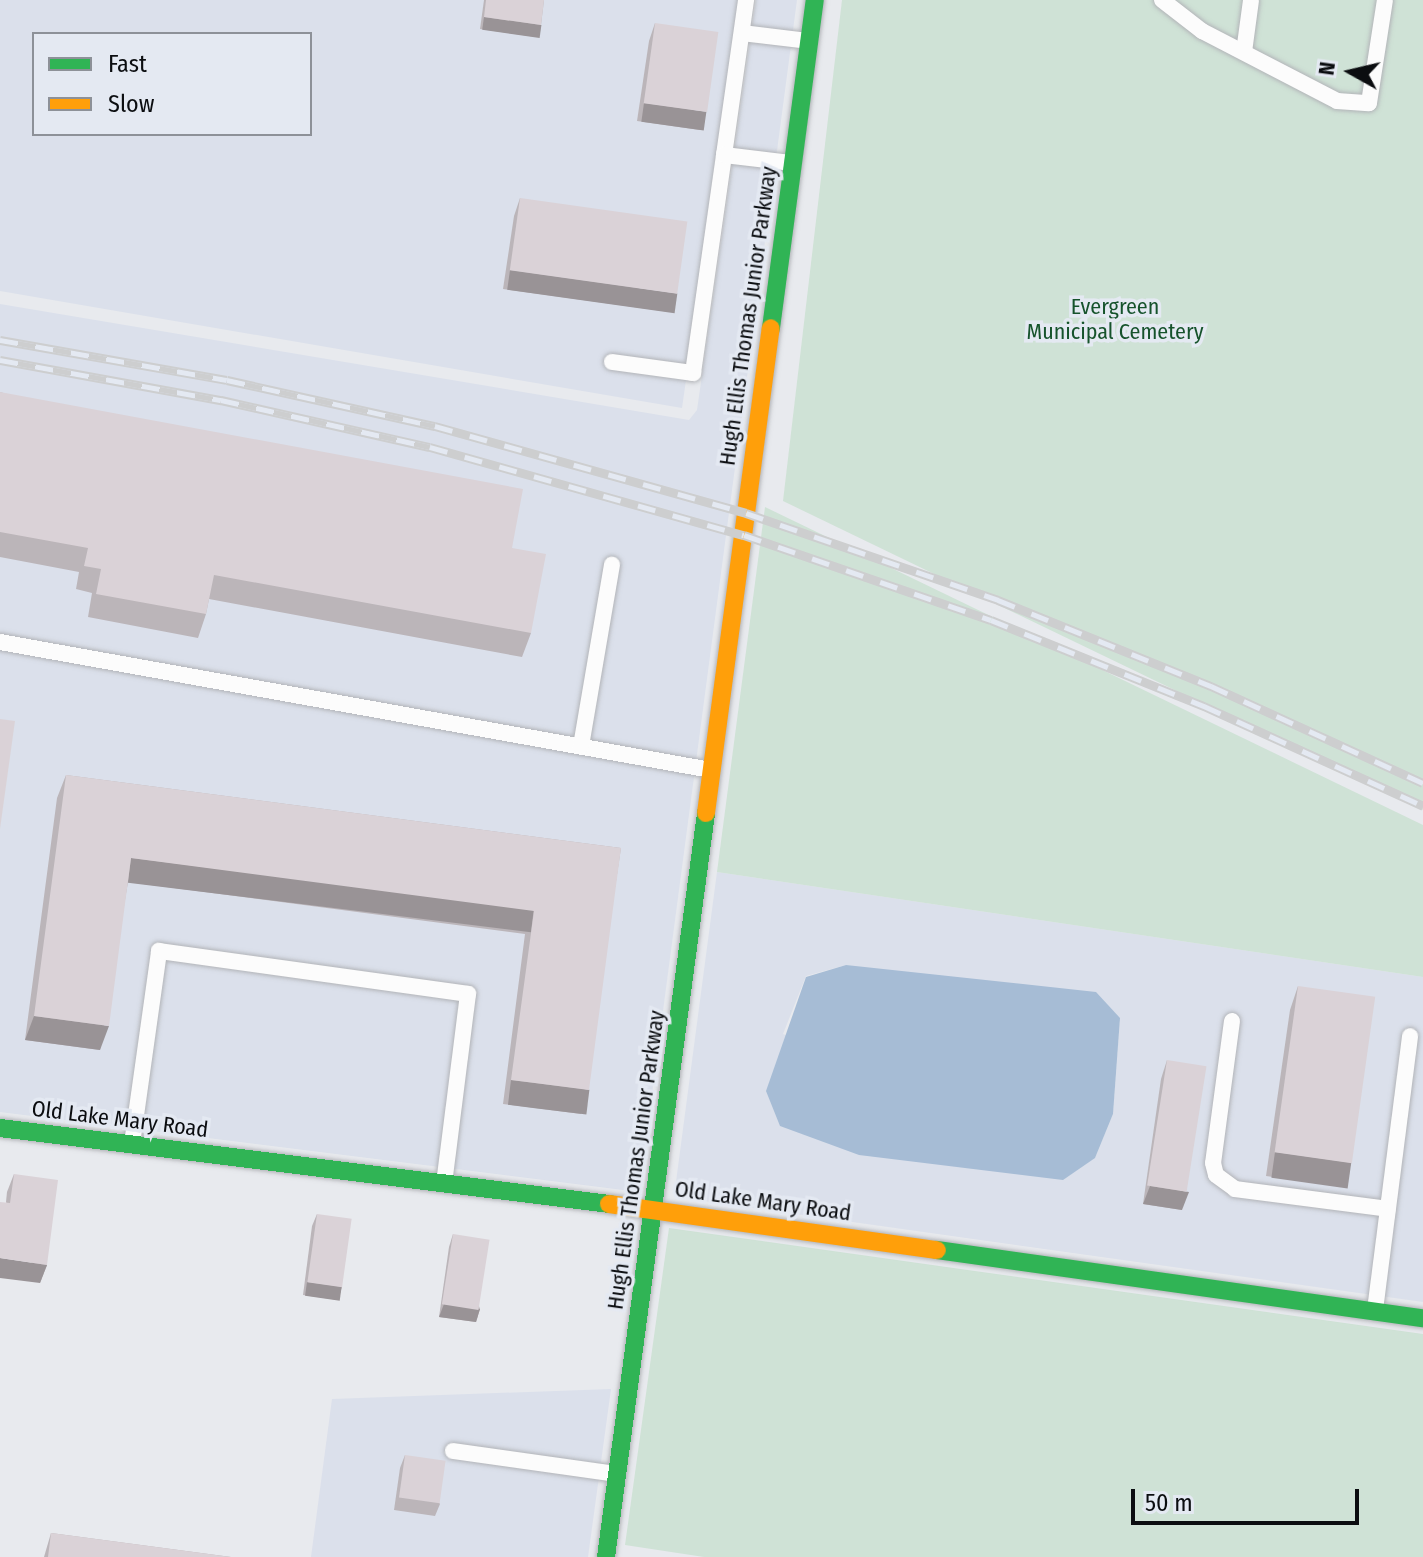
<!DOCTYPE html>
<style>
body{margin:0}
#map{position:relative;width:1423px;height:1557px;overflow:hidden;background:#e8eaee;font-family:"Fira Sans Condensed",sans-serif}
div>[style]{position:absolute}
.built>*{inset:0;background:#dbe0eb}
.green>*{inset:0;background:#cfe2d6}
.water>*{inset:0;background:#a6bcd5}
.roads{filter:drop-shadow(0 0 2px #b2b4b8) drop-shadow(0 0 2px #b2b4b8)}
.lane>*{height:16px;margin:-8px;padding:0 8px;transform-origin:8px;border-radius:8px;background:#fcfcfc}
.fast>*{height:18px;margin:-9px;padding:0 9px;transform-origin:9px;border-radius:9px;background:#30b455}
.slow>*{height:18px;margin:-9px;padding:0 9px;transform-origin:9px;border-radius:9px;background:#ff9f0a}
.rail>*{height:9px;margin-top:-4.5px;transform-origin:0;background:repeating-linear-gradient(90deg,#e4e9f2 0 18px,#cdcecf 0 36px);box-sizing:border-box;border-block:2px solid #cdcecf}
.wall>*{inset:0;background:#bbb5b9}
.shaded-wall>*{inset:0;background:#999396;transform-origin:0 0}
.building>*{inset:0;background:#dad2d7;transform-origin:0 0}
span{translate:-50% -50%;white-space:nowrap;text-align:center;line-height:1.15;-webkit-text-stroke:7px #e4e9f2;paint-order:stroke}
.park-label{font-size:22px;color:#16532c}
.street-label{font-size:22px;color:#0b0d10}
.legend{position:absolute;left:32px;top:32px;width:280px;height:104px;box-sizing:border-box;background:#e4e9f2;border:2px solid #8d9198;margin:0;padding:10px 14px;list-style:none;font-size:24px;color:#0b0d10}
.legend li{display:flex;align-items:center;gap:16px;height:40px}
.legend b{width:40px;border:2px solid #8d9198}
.north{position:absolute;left:1311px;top:32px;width:80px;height:80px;-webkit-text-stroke:6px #e4e9f2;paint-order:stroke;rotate:278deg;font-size:22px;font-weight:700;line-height:32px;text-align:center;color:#0b0d10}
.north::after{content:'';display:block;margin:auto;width:28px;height:36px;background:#0b0d10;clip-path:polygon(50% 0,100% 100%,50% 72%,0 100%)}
.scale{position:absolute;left:1131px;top:1489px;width:228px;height:36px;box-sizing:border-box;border:4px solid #0b0d10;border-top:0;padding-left:10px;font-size:24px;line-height:28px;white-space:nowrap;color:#0b0d10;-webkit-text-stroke:6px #e4e9f2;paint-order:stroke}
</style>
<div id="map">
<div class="built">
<i style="clip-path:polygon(evenodd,0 0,741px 0,682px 408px,0 291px,0 0,34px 34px,310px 34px,310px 134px,34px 134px,34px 34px)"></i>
<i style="clip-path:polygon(756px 0,797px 0,639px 1192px,0 1112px,0 304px,689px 420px,697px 410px)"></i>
<i style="clip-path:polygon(evenodd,717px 872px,1423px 977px,1423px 1302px,674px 1197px,717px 872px,846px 965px,1120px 1018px,1113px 1114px,1095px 1158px,783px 1034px,806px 976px,846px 965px)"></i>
<i style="clip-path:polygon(611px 1389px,588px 1557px,311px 1557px,332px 1399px)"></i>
</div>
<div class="green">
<i style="clip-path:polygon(842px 0,1423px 0,1423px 810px,783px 501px)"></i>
<i style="clip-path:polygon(765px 507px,1423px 825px,1423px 977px,717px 872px)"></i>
<i style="clip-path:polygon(669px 1228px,1423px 1334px,1423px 1557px,704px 1557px,625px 1545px)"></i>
</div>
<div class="water">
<i style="clip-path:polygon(846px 965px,1096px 992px,1120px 1018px,1113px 1114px,1095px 1158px,1063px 1180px,859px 1155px,780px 1126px,766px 1091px,806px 977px)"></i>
</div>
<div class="roads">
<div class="lane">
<i style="left:1162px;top:0;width:51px;rotate:37.8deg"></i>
<i style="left:1202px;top:31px;width:152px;rotate:27.4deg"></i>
<i style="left:1337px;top:101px;width:32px;rotate:4deg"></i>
<i style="left:1369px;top:103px;width:104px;rotate:-81.2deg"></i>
<i style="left:742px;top:33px;width:66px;rotate:6.9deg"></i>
<i style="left:1244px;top:52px;width:52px;rotate:-82.3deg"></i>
<i style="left:724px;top:155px;width:157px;rotate:-81.9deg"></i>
<i style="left:612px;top:362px;width:82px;rotate:7.7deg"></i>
<i style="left:693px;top:373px;width:220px;rotate:-81.9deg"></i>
<i style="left:724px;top:155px;width:67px;rotate:6.8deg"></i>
<i style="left:0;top:642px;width:722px;rotate:10.21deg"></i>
<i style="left:581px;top:746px;width:184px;rotate:-80.3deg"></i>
<i style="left:1232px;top:1021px;width:143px;rotate:97.6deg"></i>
<i style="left:1213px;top:1163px;width:12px;rotate:76deg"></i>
<i style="left:1216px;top:1175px;width:24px;rotate:36deg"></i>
<i style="left:1235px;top:1189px;width:154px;rotate:7.4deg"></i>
<i style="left:132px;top:1144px;width:195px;rotate:-82deg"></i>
<i style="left:159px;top:951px;width:312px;rotate:7.9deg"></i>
<i style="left:468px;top:994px;width:191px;rotate:97.2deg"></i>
<i style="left:1375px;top:1310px;width:276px;rotate:-82.7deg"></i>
<i style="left:453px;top:1451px;width:165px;rotate:8deg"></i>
</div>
<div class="fast">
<i style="left:771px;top:328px;width:331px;rotate:-82.4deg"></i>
<i style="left:0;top:1128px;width:614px;rotate:7.11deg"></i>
<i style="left:937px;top:1250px;width:491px;rotate:8deg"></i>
<i style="left:606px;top:1557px;width:751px;rotate:-82.34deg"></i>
</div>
<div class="slow">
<i style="left:706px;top:813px;width:489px;rotate:-82.4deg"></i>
<i style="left:609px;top:1204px;width:331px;rotate:8deg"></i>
</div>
</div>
<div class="rail">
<i style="left:0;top:340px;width:230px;rotate:10deg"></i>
<i style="left:227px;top:380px;width:213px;rotate:12.5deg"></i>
<i style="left:435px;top:426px;width:323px;rotate:15.6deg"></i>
<i style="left:746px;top:513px;width:267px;rotate:19deg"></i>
<i style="left:998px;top:600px;width:230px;rotate:22deg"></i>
<i style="left:1211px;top:686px;width:233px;rotate:24.6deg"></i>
<i style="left:0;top:360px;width:225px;rotate:10.3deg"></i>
<i style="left:221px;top:400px;width:214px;rotate:12.7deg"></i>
<i style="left:430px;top:447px;width:326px;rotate:15.7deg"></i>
<i style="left:744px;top:535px;width:261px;rotate:19deg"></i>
<i style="left:991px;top:620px;width:230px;rotate:22deg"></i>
<i style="left:1204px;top:706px;width:241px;rotate:24.5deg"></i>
</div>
<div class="wall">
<i style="clip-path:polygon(484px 0,544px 0,541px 25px,536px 37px,480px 29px)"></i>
<i style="clip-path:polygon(655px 23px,700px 130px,637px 121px,649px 41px)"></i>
<i style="clip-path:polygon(520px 198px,670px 312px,503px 289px,514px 216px)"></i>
<i style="clip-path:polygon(0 392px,512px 548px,531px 633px,522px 657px,209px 599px,206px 614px,198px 638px,88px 617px,92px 593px,76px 589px,79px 572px,0 557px)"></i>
<i style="clip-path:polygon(66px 775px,621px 848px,581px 1114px,503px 1104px,525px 934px,128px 882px,100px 1050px,25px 1040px,57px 798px)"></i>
<i style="clip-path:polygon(1298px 986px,1351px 1163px,1343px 1187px,1266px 1176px,1290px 1010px)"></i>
<i style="clip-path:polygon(1167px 1060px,1182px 1210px,1143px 1204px,1161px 1079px)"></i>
<i style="clip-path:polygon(14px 1174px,47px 1265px,40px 1283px,6px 1202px,7px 1192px)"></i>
<i style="clip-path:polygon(317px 1214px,342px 1287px,338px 1300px,303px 1295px,312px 1226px)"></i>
<i style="clip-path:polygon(453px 1234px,480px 1309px,476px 1322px,439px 1317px,449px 1247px)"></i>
<i style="clip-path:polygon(405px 1455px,440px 1504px,435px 1516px,394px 1510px,400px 1468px)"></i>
<i style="clip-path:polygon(51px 1533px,231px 1557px,44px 1557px)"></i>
</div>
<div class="shaded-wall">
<i style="left:484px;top:17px;width:58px;height:13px;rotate:8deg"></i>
<i style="left:644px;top:103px;width:63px;height:19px;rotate:8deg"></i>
<i style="left:510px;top:270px;width:169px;height:20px;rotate:8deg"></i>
<i style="left:131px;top:858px;width:406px;height:25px;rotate:7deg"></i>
<i style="clip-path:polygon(34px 1016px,109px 1026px,100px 1050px,25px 1040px)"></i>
<i style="left:511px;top:1080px;width:79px;height:25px;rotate:7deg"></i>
<i style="left:1275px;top:1152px;width:77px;height:26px;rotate:8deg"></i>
<i style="clip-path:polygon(1150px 1186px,1189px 1192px,1182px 1210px,1143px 1204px)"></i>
<i style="clip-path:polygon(0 1258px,47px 1265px,40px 1283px,0 1278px)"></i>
<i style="left:307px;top:1282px;width:35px;height:14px;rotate:8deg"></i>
<i style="clip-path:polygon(444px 1304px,480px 1309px,476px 1322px,439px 1317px)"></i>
</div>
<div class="building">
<i style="clip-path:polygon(486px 0,544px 0,541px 25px,484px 17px)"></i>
<i style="left:655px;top:23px;width:64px;height:81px;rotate:8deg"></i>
<i style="left:520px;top:198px;width:169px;height:73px;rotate:8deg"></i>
<i style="clip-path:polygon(0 392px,523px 489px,512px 548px,546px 554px,531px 633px,214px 575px,206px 614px,96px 594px,101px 569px,84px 566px,88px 548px,0 532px)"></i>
<i style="clip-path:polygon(0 719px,15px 721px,0 829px)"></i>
<i style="clip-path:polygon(66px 775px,621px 848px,589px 1090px,511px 1080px,534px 911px,131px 858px,109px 1026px,34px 1016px)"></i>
<i style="left:1298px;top:986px;width:78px;height:168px;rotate:8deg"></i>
<i style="left:1167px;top:1060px;width:40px;height:127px;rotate:9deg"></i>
<i style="clip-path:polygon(14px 1174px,58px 1180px,47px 1265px,0 1258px,0 1202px,10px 1203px)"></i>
<i style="left:317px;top:1214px;width:35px;height:69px;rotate:8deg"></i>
<i style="left:453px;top:1234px;width:37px;height:71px;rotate:9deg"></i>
<i style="left:405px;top:1455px;width:41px;height:43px;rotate:8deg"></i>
<i style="clip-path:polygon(51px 1533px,231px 1557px,48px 1557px)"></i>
</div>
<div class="park-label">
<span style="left:1115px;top:319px">Evergreen<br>Municipal Cemetery</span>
</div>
<div class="street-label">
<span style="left:748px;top:316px;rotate:-82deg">Hugh Ellis Thomas Junior Parkway</span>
<span style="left:120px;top:1119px;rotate:7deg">Old Lake Mary Road</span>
<span style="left:636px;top:1160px;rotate:-82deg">Hugh Ellis Thomas Junior Parkway</span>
<span style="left:763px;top:1201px;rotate:8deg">Old Lake Mary Road</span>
</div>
<ul class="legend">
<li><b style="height:10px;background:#30b455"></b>Fast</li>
<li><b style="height:10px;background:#ff9f0a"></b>Slow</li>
</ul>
<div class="north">N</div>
<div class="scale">50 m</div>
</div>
